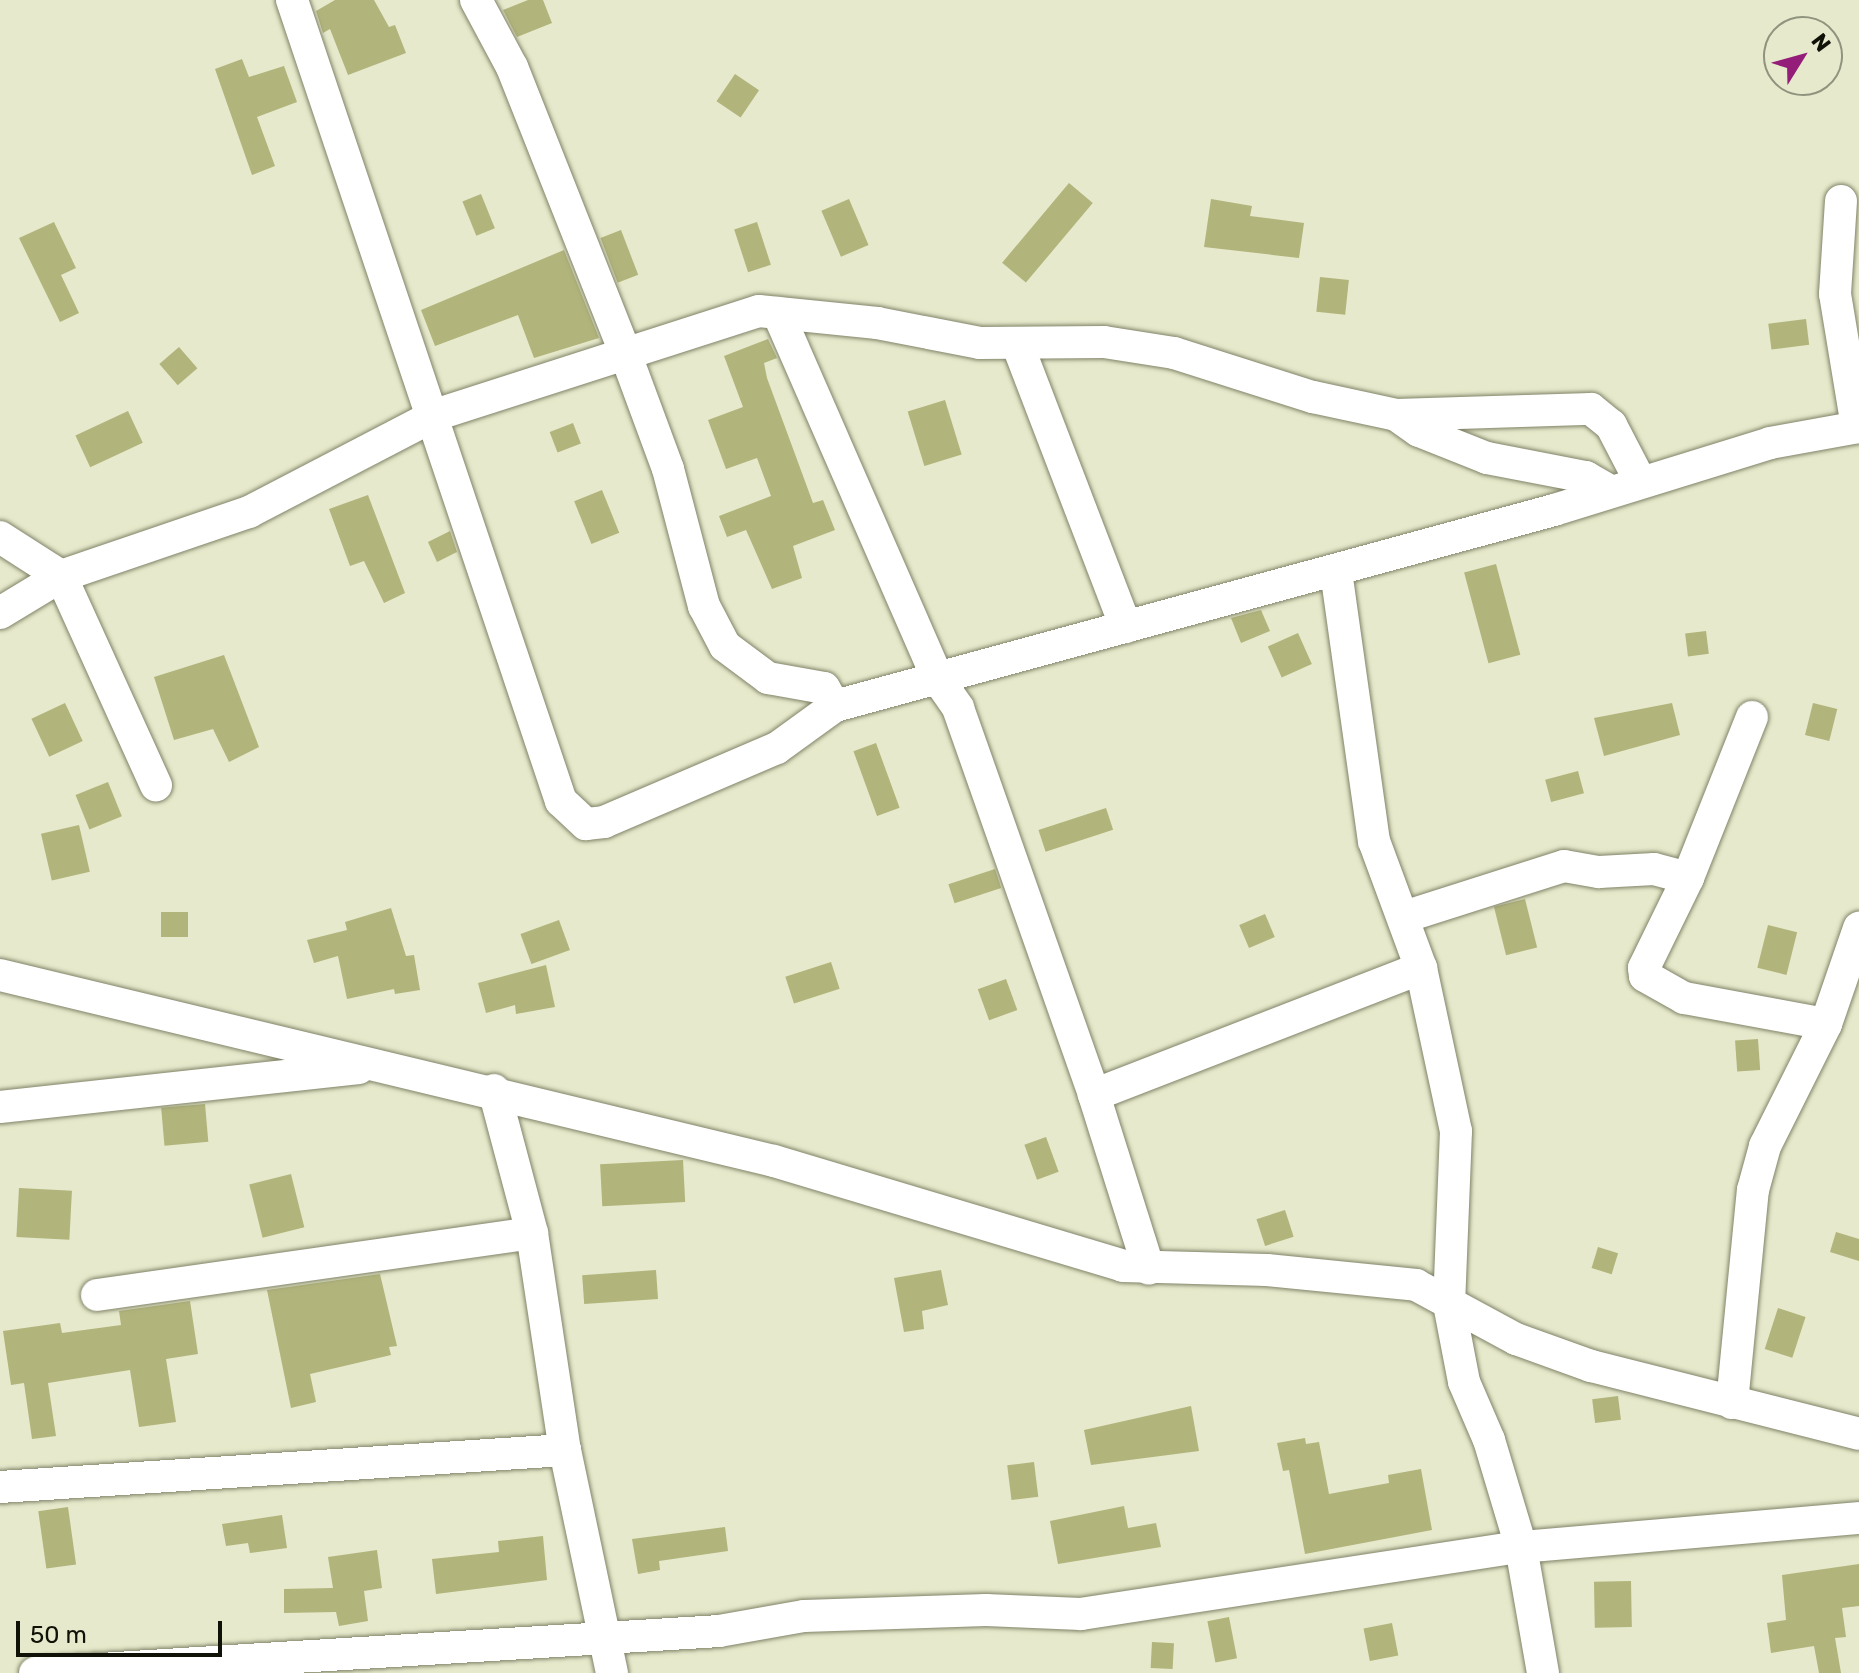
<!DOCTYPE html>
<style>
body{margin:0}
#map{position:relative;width:1859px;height:1673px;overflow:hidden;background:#e6e9cb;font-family:Rubik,sans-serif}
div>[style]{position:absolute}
.building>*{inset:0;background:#b1b47b;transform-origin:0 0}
.roads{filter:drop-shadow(0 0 2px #818368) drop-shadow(0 0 2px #818368)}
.street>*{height:32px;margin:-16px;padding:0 16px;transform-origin:16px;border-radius:16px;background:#fff}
span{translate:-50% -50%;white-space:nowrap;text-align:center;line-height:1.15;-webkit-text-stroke:8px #e6e9cb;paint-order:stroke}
.north{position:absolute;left:1763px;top:16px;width:80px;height:80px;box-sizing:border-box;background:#e6e9cb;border:2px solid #90937d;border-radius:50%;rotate:53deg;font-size:22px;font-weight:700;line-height:32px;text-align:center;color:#101107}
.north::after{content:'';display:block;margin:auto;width:28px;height:36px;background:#941d79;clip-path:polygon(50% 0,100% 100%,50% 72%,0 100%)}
.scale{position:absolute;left:16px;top:1621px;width:206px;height:36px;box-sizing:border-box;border:4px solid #101107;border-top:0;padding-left:10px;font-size:24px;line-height:28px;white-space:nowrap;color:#101107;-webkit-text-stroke:6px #e6e9cb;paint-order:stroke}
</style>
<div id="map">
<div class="building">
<i style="clip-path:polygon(335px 0,374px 0,389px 27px,395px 25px,406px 53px,348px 75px,330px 29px,323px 33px,316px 11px)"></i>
<i style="clip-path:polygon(528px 0,543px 0,552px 23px,517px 37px,503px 10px)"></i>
<i style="clip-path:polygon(242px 59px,249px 77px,284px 66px,297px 102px,257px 117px,275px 166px,252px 175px,215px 69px)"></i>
<i style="left:735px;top:74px;width:29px;height:33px;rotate:34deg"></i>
<i style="left:1069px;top:183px;width:31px;height:104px;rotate:40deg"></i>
<i style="left:481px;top:194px;width:37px;height:20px;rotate:68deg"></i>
<i style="left:849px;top:199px;width:50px;height:30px;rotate:67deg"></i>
<i style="clip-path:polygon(1211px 199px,1252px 206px,1250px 216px,1304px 223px,1299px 258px,1204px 247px)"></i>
<i style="clip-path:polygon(54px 222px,76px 268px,61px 275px,79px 313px,60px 322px,19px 238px)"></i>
<i style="left:757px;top:222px;width:45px;height:24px;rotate:72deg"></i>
<i style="left:621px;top:230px;width:48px;height:22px;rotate:69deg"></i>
<i style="clip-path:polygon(564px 250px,599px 338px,534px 358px,518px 315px,435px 346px,421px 310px)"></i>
<i style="left:1320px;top:277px;width:29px;height:35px;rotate:6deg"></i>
<i style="left:1806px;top:319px;width:26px;height:38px;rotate:83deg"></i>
<i style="clip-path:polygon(768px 339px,777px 358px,764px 363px,767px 378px,813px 503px,823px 500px,835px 530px,793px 546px,802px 578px,772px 589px,746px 530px,727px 537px,719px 516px,771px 496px,757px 458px,726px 469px,708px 420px,743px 407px,724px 356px)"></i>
<i style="left:179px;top:347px;width:28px;height:26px;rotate:49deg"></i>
<i style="left:945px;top:400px;width:57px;height:39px;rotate:73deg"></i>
<i style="left:128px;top:411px;width:35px;height:58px;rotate:65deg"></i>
<i style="left:573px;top:423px;width:22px;height:25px;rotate:69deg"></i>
<i style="left:602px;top:490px;width:46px;height:30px;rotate:68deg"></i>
<i style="clip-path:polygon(368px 495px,405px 593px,384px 603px,364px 561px,350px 566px,329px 509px)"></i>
<i style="clip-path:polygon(450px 531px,457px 552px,437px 562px,428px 542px)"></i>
<i style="left:1496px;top:564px;width:94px;height:33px;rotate:75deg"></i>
<i style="clip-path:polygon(1261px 610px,1270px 631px,1241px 643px,1231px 618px)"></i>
<i style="left:1706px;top:631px;width:23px;height:21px;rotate:83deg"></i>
<i style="left:1298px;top:633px;width:34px;height:33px;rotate:66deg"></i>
<i style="clip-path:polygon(224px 655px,259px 747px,229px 762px,213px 729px,174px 740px,154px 677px)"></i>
<i style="left:65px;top:703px;width:42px;height:37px;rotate:65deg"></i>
<i style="clip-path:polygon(1672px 703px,1680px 735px,1604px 756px,1594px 718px)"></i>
<i style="left:1813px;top:703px;width:25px;height:33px;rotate:14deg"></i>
<i style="left:876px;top:743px;width:69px;height:24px;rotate:70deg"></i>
<i style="left:1578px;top:771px;width:23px;height:34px;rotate:75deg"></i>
<i style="left:108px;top:782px;width:37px;height:35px;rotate:68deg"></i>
<i style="left:1106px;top:808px;width:23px;height:71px;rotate:72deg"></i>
<i style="left:79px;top:825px;width:48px;height:39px;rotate:77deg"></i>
<i style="left:995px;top:869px;width:20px;height:49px;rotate:72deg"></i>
<i style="left:1525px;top:899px;width:50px;height:32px;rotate:76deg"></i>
<i style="clip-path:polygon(391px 908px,406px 956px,414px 955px,420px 990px,395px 994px,394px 989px,347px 999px,338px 956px,314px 963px,307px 940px,347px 930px,345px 922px)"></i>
<i style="left:161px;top:912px;width:27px;height:25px"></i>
<i style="left:1265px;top:914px;width:25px;height:28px;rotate:67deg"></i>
<i style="left:559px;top:920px;width:32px;height:41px;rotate:70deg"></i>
<i style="left:1768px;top:925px;width:30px;height:44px;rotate:14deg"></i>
<i style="left:831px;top:962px;width:28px;height:48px;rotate:72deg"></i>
<i style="clip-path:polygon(546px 965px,555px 1007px,516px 1014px,515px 1005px,486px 1013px,478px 983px)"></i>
<i style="left:1006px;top:979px;width:33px;height:30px;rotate:70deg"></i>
<i style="left:1758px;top:1039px;width:31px;height:23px;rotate:86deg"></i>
<i style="left:205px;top:1104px;width:38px;height:44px;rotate:85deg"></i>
<i style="left:1046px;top:1137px;width:37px;height:23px;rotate:70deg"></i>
<i style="left:683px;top:1160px;width:42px;height:83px;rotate:87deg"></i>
<i style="left:291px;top:1174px;width:55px;height:43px;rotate:76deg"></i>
<i style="left:19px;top:1188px;width:53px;height:49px;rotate:3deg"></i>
<i style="left:1285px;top:1210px;width:28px;height:30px;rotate:72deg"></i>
<i style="clip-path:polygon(1836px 1232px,1859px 1239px,1859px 1261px,1830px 1252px)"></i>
<i style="left:1598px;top:1247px;width:21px;height:22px;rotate:17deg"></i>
<i style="left:656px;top:1270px;width:29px;height:74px;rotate:86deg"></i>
<i style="clip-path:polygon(941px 1270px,948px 1305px,922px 1311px,924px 1329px,904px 1332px,894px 1278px)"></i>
<i style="clip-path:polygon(380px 1274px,397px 1346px,389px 1347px,391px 1355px,310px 1374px,316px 1402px,291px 1408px,267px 1290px)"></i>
<i style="clip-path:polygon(190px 1301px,198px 1354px,166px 1359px,176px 1422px,139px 1427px,130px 1370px,48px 1383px,56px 1436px,32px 1439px,24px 1383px,11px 1385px,3px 1331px,60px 1323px,62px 1333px,121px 1325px,119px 1311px)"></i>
<i style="left:1778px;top:1308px;width:29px;height:43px;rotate:18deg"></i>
<i style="left:1618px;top:1396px;width:24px;height:26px;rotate:83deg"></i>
<i style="clip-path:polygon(1191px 1406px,1199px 1451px,1091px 1465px,1084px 1430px)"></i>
<i style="clip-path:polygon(1305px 1438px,1306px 1444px,1319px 1442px,1329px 1494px,1389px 1483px,1388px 1475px,1421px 1469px,1432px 1530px,1305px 1554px,1289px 1470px,1283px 1471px,1277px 1443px)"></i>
<i style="left:1034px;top:1462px;width:35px;height:27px;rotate:83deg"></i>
<i style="clip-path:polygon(1124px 1506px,1128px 1528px,1156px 1523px,1161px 1547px,1058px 1564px,1050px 1521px)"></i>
<i style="left:68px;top:1507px;width:58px;height:30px;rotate:82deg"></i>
<i style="clip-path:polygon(282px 1515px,287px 1548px,250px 1553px,248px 1543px,226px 1546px,222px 1524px)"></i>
<i style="clip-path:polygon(725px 1527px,728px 1551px,659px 1561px,660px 1570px,638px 1574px,632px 1539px)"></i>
<i style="clip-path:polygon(543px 1536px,547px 1580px,436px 1594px,432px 1559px,499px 1552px,498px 1541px)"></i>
<i style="clip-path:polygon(377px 1550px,382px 1588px,364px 1591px,368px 1621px,339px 1626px,336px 1612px,284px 1613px,284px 1589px,333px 1588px,328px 1557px)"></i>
<i style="clip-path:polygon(1859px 1564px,1859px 1606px,1842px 1608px,1846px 1637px,1835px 1638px,1841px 1673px,1819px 1673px,1814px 1646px,1771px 1653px,1767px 1623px,1786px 1620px,1782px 1575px)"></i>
<i style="left:1631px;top:1581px;width:46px;height:37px;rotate:89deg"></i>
<i style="left:1229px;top:1617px;width:42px;height:22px;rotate:79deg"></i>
<i style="left:1392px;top:1623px;width:33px;height:29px;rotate:79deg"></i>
<i style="left:1152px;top:1642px;width:22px;height:26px;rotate:3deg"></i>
</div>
<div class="roads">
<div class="street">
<i style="left:292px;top:0;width:845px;rotate:71.44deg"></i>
<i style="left:561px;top:801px;width:34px;rotate:43deg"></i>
<i style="left:586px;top:824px;width:18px;rotate:-6deg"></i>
<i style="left:604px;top:822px;width:188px;rotate:-23.2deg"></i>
<i style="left:777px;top:748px;width:72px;rotate:-35.9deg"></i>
<i style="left:835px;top:706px;width:745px;rotate:-15.25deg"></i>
<i style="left:1554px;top:510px;width:226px;rotate:-17.2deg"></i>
<i style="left:1770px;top:443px;width:90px;rotate:-10.2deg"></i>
<i style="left:476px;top:0;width:76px;rotate:61.8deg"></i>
<i style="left:512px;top:67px;width:304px;rotate:68.4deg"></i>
<i style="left:624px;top:350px;width:127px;rotate:69.7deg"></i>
<i style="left:668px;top:469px;width:142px;rotate:75.3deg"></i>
<i style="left:704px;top:606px;width:45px;rotate:62.3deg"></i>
<i style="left:725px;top:646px;width:54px;rotate:36.7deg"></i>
<i style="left:768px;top:678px;width:57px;rotate:10.1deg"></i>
<i style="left:824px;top:688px;width:21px;rotate:59deg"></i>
<i style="left:1841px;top:201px;width:93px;rotate:93.7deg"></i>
<i style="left:1835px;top:294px;width:135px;rotate:80.6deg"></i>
<i style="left:778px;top:313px;width:399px;rotate:66.4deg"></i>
<i style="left:938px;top:679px;width:35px;rotate:55deg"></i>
<i style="left:958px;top:708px;width:410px;rotate:70.6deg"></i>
<i style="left:1094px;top:1095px;width:182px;rotate:72.5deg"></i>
<i style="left:1018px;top:346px;width:301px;rotate:69deg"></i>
<i style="left:1396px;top:415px;width:28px;rotate:35deg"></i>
<i style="left:1419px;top:431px;width:73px;rotate:21.7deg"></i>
<i style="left:1487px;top:458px;width:101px;rotate:10.9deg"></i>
<i style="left:1586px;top:477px;width:28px;rotate:30deg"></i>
<i style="left:0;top:537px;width:72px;rotate:32.6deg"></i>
<i style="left:61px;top:576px;width:230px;rotate:65.6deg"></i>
<i style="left:1336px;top:571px;width:273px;rotate:82deg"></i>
<i style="left:1374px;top:841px;width:135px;rotate:69.7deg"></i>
<i style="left:1421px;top:968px;width:167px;rotate:77.9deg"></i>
<i style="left:1456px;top:1131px;width:173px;rotate:92.3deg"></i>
<i style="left:1449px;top:1304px;width:79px;rotate:79.1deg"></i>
<i style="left:1464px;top:1382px;width:63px;rotate:66.7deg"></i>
<i style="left:1489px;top:1440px;width:112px;rotate:73.3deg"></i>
<i style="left:1521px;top:1547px;width:128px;rotate:80.1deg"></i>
<i style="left:0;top:613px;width:71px;rotate:-31.2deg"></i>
<i style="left:61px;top:576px;width:199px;rotate:-18.8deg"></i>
<i style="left:249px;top:512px;width:210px;rotate:-27.5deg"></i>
<i style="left:435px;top:415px;width:340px;rotate:-17.8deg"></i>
<i style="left:759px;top:311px;width:119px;rotate:5.8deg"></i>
<i style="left:877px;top:323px;width:105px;rotate:11deg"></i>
<i style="left:980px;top:343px;width:124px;rotate:-0.5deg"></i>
<i style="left:1104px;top:342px;width:71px;rotate:8.9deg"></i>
<i style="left:1174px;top:353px;width:146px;rotate:17.6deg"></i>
<i style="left:1313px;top:397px;width:85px;rotate:12.2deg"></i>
<i style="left:1396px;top:415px;width:195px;rotate:-1.8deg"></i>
<i style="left:1591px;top:409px;width:26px;rotate:39deg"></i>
<i style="left:1611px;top:425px;width:63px;rotate:62.6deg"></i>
<i style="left:1752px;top:717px;width:173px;rotate:111.7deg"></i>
<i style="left:1688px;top:878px;width:100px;rotate:116.1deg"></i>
<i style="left:1644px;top:968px;width:8px;rotate:83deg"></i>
<i style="left:1645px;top:976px;width:45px;rotate:29.4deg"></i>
<i style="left:1684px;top:998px;width:144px;rotate:10.4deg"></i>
<i style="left:1404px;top:917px;width:168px;rotate:-17.7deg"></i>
<i style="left:1564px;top:866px;width:36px;rotate:10deg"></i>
<i style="left:1599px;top:872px;width:55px;rotate:-3.1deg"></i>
<i style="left:1654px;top:869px;width:35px;rotate:15deg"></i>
<i style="left:0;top:975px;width:796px;rotate:13.51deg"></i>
<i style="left:774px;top:1161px;width:364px;rotate:16.7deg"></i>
<i style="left:1123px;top:1266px;width:144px;rotate:1.6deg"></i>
<i style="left:1267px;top:1270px;width:150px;rotate:5.7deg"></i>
<i style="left:1416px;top:1285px;width:114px;rotate:28.4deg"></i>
<i style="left:1516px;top:1339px;width:80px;rotate:19.8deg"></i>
<i style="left:1591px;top:1366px;width:276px;rotate:14.2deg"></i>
<i style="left:494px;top:1090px;width:148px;rotate:75.1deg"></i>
<i style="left:532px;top:1233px;width:219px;rotate:81.4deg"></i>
<i style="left:565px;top:1450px;width:228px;rotate:78.1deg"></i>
<i style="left:1094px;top:1095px;width:351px;rotate:-21.2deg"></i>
<i style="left:0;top:1107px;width:361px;rotate:-6.2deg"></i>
<i style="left:97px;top:1295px;width:439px;rotate:-8.1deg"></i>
<i style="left:1732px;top:1403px;width:214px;rotate:-84.4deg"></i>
<i style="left:1753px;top:1190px;width:46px;rotate:-74.7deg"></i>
<i style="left:1765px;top:1146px;width:136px;rotate:-63.4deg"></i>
<i style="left:1826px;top:1024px;width:102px;rotate:-71deg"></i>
<i style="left:0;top:1487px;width:566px;rotate:-3.75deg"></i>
<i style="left:35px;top:1673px;width:685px;rotate:-3.51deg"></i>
<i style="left:719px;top:1631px;width:86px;rotate:-10deg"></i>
<i style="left:804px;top:1616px;width:182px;rotate:-1.9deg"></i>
<i style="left:986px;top:1610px;width:95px;rotate:2.4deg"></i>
<i style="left:1081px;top:1614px;width:445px;rotate:-8.7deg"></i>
<i style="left:1521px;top:1547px;width:339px;rotate:-4.9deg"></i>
</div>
</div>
<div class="north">N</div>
<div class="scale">50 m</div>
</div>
